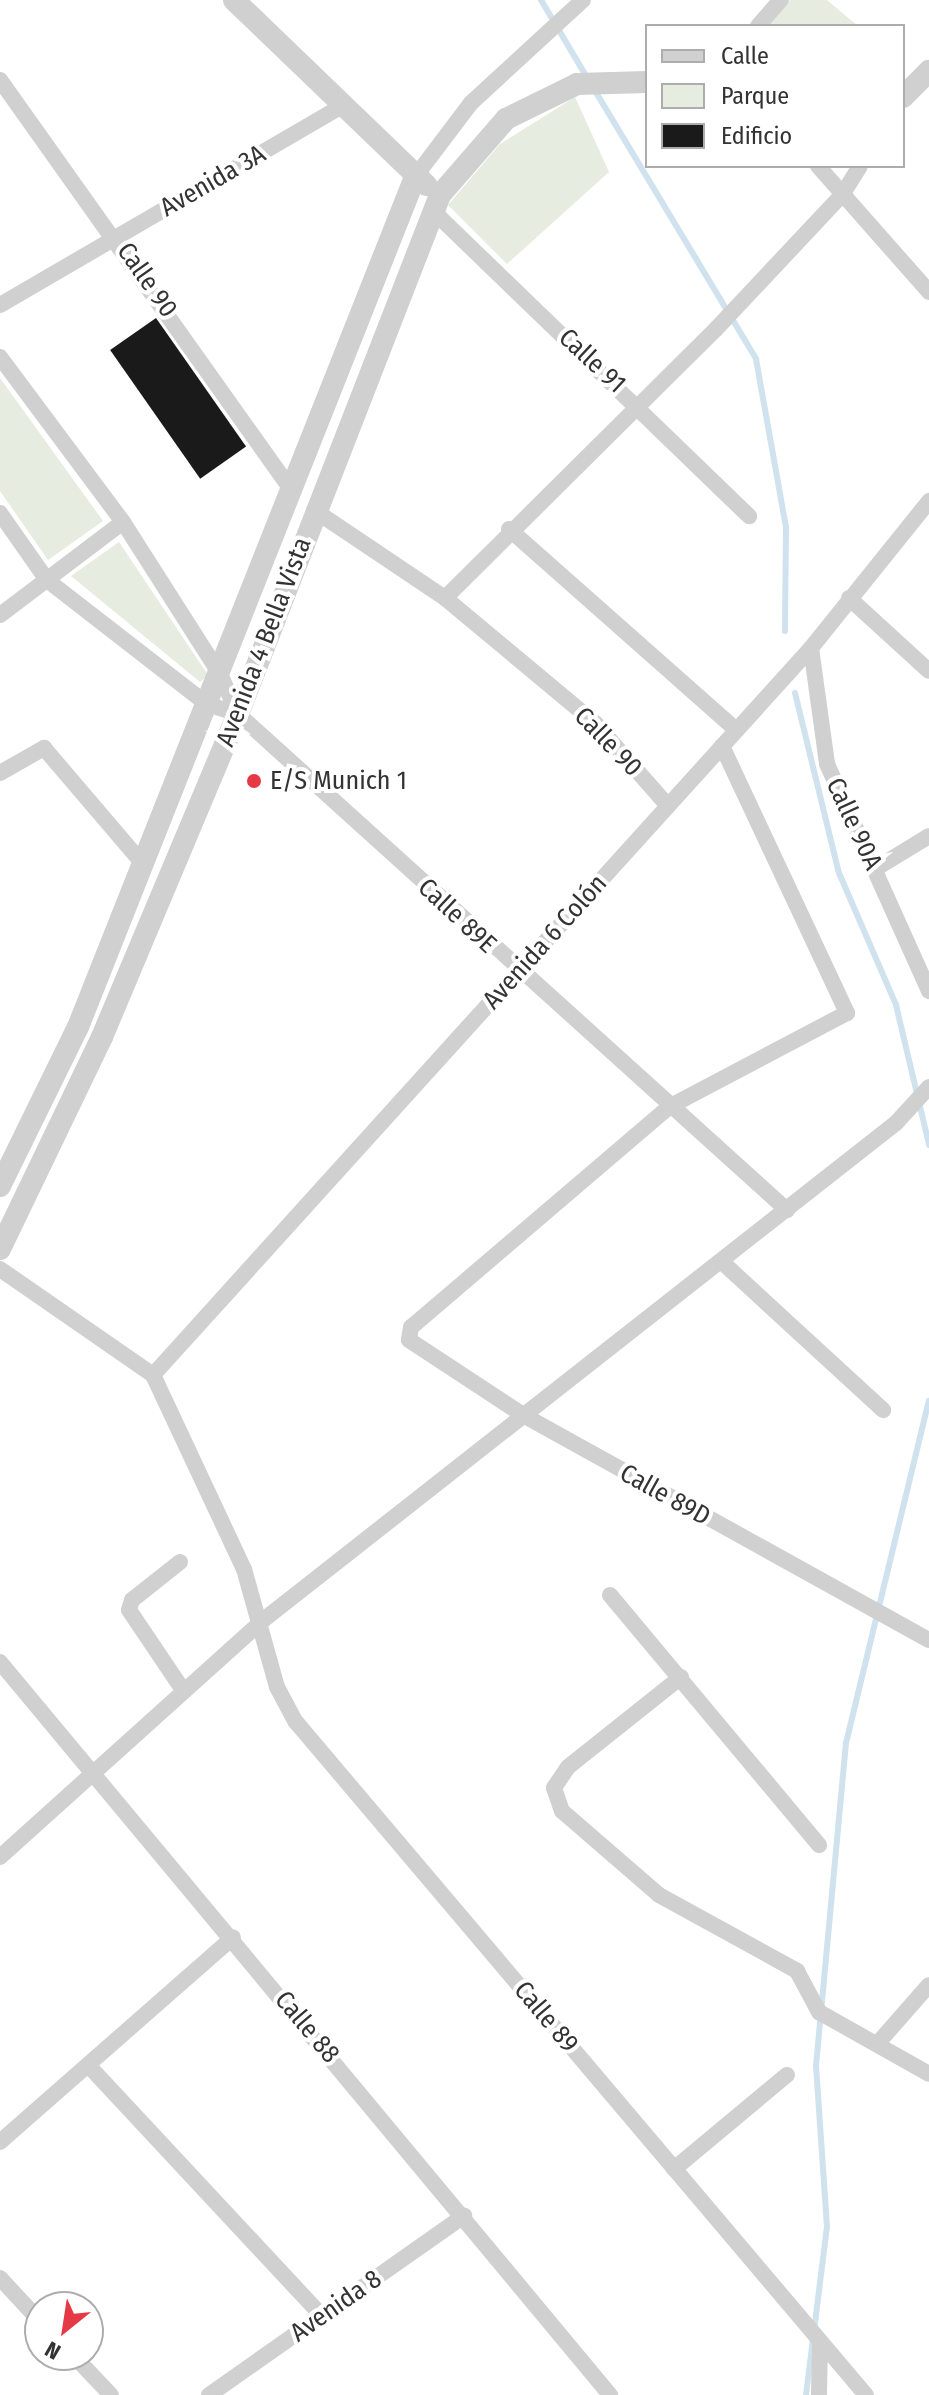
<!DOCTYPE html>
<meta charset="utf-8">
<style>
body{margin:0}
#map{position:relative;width:929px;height:2395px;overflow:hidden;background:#fff;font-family:"Fira Sans Condensed",sans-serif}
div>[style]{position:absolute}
.green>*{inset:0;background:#e6ecdf}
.stream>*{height:6px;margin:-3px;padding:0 3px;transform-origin:3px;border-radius:3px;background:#cfe2ee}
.building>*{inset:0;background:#1a1a1a;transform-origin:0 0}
.minor>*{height:16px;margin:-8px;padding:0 8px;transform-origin:8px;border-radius:8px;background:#d0d0d0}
.tertiary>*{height:22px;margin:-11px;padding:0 11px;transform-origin:11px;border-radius:11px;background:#d0d0d0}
.dots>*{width:22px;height:22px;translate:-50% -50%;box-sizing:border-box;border:4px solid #fff;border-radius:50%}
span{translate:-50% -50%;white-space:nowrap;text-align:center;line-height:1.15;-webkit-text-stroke:8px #fff;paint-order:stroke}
.street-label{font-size:26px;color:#333}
.poi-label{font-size:26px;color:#333}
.left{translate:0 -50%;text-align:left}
.legend{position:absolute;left:645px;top:24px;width:260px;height:144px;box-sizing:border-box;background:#fff;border:2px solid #adadad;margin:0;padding:10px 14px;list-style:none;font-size:24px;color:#333}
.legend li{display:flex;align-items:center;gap:16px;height:40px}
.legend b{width:40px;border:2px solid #adadad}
.north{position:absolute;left:24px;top:2291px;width:80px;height:80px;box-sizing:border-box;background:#fff;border:2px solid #adadad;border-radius:50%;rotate:210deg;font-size:22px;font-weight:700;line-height:32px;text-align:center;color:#333}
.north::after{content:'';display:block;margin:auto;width:28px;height:36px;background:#e63946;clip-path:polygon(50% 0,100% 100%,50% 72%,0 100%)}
</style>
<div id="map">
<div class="green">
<i style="clip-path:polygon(790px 0,827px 0,858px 26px,768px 26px)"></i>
<i style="clip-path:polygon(575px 97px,609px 172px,507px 264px,448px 205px,500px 144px)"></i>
<i style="clip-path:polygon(0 378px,103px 521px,48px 560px,0 491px)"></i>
<i style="clip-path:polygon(119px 542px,208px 675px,200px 682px,71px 576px)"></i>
</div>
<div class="stream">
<i style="left:541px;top:0;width:92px;rotate:59.3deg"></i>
<i style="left:594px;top:89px;width:315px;rotate:59deg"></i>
<i style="left:756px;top:359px;width:171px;rotate:79.9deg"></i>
<i style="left:786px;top:527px;width:104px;rotate:90.6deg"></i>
<i style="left:795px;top:693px;width:185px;rotate:76.3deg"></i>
<i style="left:839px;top:873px;width:144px;rotate:66.6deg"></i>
<i style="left:896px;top:1005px;width:144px;rotate:76.7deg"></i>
<i style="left:806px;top:2395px;width:169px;rotate:-82.9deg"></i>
<i style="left:827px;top:2227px;width:161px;rotate:-93.9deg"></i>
<i style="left:816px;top:2066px;width:324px;rotate:-84.7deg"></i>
<i style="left:846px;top:1743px;width:352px;rotate:-76.4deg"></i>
</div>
<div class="building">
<i style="left:156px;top:318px;width:157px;height:56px;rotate:55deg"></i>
</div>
<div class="minor">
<i style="left:758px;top:26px;width:35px;rotate:-49deg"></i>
<i style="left:0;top:80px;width:497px;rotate:54.6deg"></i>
<i style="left:818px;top:166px;width:168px;rotate:48.6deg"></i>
<i style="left:415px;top:177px;width:93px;rotate:-52.9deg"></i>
<i style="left:471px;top:103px;width:152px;rotate:-42.6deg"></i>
<i style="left:432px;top:210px;width:441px;rotate:44deg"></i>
<i style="left:0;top:305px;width:397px;rotate:-30.2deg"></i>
<i style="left:0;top:357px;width:206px;rotate:53.3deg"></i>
<i style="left:123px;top:522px;width:180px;rotate:57.5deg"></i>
<i style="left:220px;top:674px;width:44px;rotate:65.8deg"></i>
<i style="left:238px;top:714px;width:740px;rotate:42.1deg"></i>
<i style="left:314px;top:510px;width:158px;rotate:33.9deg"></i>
<i style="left:445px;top:598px;width:197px;rotate:39.8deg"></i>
<i style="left:596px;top:724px;width:109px;rotate:48.7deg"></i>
<i style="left:0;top:513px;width:82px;rotate:55deg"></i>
<i style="left:47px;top:580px;width:202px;rotate:37.8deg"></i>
<i style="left:207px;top:704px;width:33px;rotate:18deg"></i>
<i style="left:509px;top:529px;width:302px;rotate:41.5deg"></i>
<i style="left:445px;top:598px;width:382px;rotate:-44.8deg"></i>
<i style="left:716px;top:329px;width:184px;rotate:-46.8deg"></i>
<i style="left:842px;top:195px;width:34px;rotate:-58deg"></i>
<i style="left:849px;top:598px;width:108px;rotate:42.4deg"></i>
<i style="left:0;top:615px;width:154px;rotate:-37.1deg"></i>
<i style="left:811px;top:648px;width:117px;rotate:82.1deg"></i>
<i style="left:827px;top:764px;width:249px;rotate:65.8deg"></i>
<i style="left:722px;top:746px;width:295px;rotate:64.9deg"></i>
<i style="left:847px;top:1013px;width:201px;rotate:152.2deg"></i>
<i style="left:669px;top:1107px;width:339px;rotate:139.5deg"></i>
<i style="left:411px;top:1327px;width:13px;rotate:99deg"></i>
<i style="left:409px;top:1340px;width:136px;rotate:33.3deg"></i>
<i style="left:523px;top:1415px;width:464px;rotate:29deg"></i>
<i style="left:0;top:773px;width:51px;rotate:-29.6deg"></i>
<i style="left:44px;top:748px;width:153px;rotate:49.5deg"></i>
<i style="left:875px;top:869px;width:63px;rotate:-31.4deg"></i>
<i style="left:722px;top:1262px;width:219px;rotate:42.6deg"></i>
<i style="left:0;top:1269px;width:186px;rotate:34.7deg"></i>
<i style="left:153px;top:1375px;width:214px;rotate:64.9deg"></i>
<i style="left:244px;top:1569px;width:123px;rotate:74.4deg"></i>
<i style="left:277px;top:1687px;width:40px;rotate:62deg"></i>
<i style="left:296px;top:1722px;width:882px;rotate:49.74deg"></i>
<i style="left:153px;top:1375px;width:981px;rotate:-47.85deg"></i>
<i style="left:811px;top:648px;width:189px;rotate:-51.2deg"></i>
<i style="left:180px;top:1562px;width:61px;rotate:141.6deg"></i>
<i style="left:132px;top:1600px;width:10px;rotate:107deg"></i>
<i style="left:129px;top:1610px;width:97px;rotate:56deg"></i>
<i style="left:610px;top:1595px;width:326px;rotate:50.1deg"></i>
<i style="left:0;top:1662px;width:954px;rotate:50.23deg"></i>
<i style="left:681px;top:1677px;width:144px;rotate:141.5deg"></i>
<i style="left:568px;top:1767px;width:25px;rotate:124deg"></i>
<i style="left:554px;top:1788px;width:24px;rotate:71deg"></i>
<i style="left:562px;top:1811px;width:128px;rotate:40.9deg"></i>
<i style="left:659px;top:1895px;width:158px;rotate:28.8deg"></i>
<i style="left:797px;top:1971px;width:47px;rotate:61.8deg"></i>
<i style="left:819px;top:2012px;width:126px;rotate:29.4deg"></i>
<i style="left:0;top:1857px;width:353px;rotate:-42deg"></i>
<i style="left:262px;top:1621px;width:806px;rotate:-38.15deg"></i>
<i style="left:896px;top:1123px;width:49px;rotate:-47.5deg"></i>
<i style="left:878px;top:2043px;width:77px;rotate:-48.7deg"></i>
<i style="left:88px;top:2065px;width:343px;rotate:47deg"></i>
<i style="left:0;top:2142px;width:310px;rotate:-41.3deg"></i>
<i style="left:674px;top:2169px;width:147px;rotate:-39.8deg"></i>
<i style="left:0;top:2278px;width:59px;rotate:47.1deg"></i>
<i style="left:73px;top:2355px;width:55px;rotate:46.5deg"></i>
<i style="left:209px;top:2395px;width:312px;rotate:-35.1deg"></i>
<i style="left:819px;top:2395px;width:51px;rotate:-88.9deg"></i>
</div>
<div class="tertiary">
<i style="left:234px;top:0;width:267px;rotate:43.9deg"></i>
<i style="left:903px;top:97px;width:37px;rotate:-45deg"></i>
<i style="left:0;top:1186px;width:177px;rotate:-63.9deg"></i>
<i style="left:78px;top:1027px;width:914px;rotate:-68.37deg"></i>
<i style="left:0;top:1249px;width:235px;rotate:-64.3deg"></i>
<i style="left:102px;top:1037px;width:350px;rotate:-67.2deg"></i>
<i style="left:238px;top:714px;width:557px;rotate:-68.73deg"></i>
<i style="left:440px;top:195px;width:101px;rotate:-49deg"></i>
<i style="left:506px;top:119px;width:79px;rotate:-26.2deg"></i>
<i style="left:577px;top:84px;width:70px;rotate:-1.6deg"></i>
</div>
<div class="dots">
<i style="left:254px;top:781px;background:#e63946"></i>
</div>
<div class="street-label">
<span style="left:213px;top:181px;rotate:-30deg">Avenida 3A</span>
<span style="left:147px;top:280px;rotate:55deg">Calle 90</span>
<span style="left:592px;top:361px;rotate:43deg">Calle 91</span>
<span style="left:264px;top:642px;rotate:-69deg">Avenida 4 Bella Vista</span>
<span style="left:608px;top:742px;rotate:46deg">Calle 90</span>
<span style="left:854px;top:824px;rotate:65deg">Calle 90A</span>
<span style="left:457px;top:916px;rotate:43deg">Calle 89E</span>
<span style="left:545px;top:942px;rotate:-48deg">Avenida 6 Colón</span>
<span style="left:665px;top:1495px;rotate:29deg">Calle 89D</span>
<span style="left:546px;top:2017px;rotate:50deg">Calle 89</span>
<span style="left:307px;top:2027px;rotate:50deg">Calle 88</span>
<span style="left:336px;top:2306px;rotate:-35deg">Avenida 8</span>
</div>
<div class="poi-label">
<span class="left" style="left:270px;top:781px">E/S Munich 1</span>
</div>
<ul class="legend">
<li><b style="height:10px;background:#d0d0d0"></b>Calle</li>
<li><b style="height:22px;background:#e6ecdf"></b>Parque</li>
<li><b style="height:22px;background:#1a1a1a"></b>Edificio</li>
</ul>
<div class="north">N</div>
</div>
